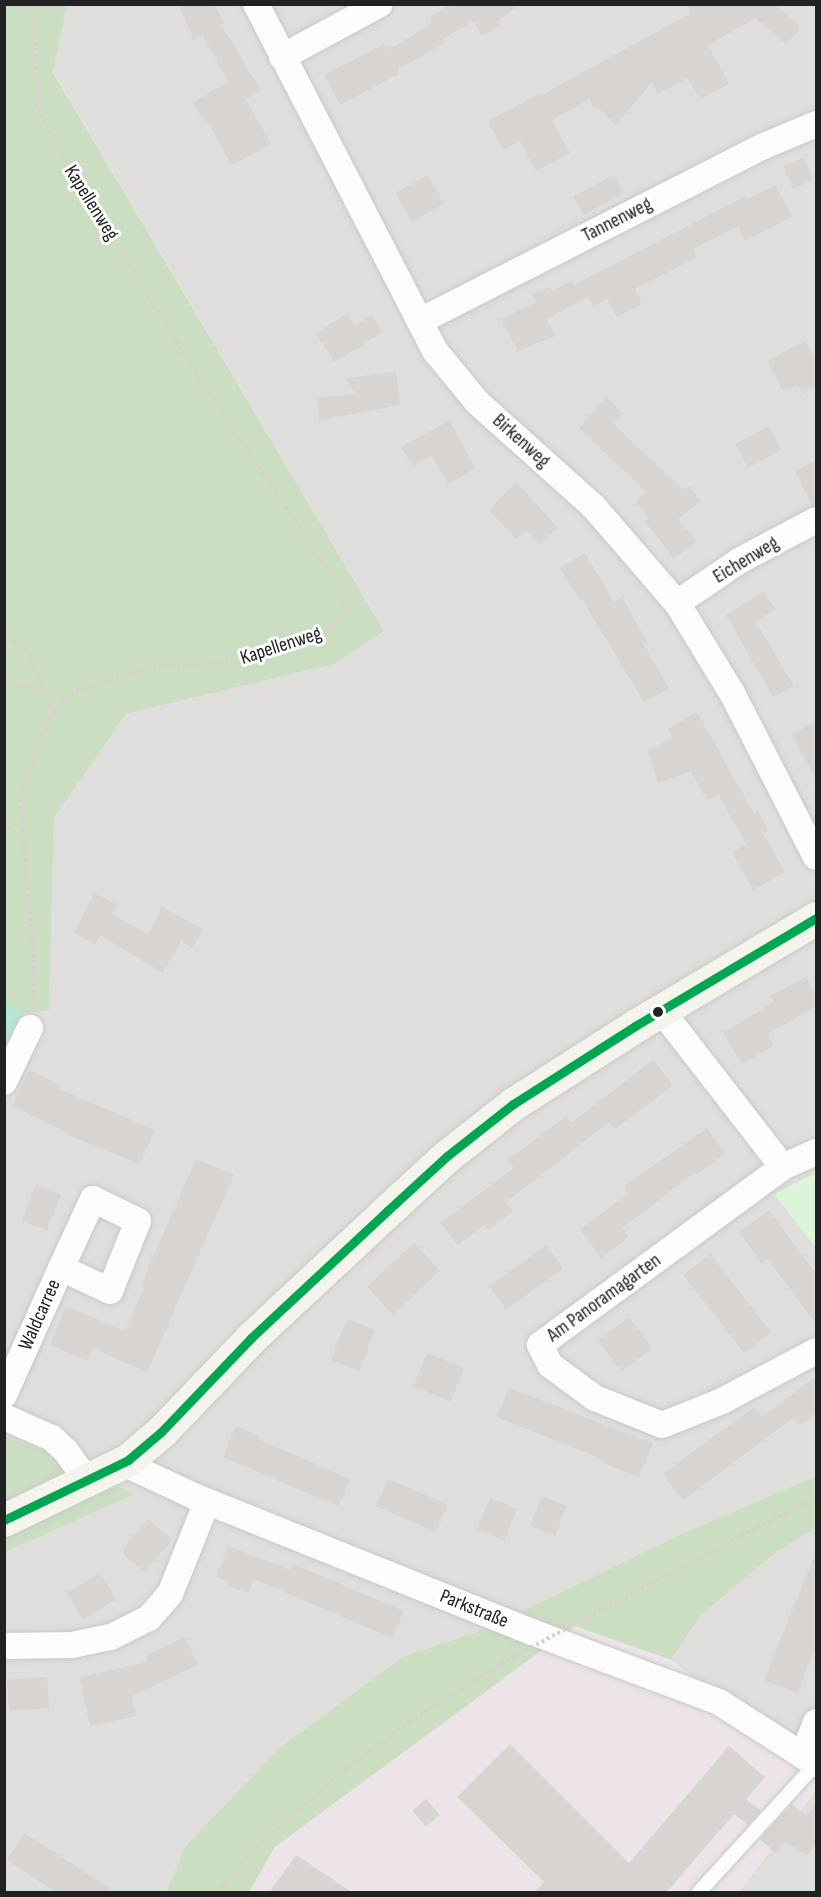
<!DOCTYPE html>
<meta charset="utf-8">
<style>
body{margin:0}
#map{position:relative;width:821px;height:1897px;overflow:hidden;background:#f0eeeb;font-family:"Sofia Sans Condensed",sans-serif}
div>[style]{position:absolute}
.residential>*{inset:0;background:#dfdedc}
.industrial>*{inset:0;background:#ede4e9}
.forest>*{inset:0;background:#cbdec1}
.park>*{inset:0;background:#daf5da}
.pitch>*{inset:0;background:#b7e6d2}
.building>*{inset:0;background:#d7d4d2;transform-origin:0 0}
.path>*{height:4px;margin-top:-2px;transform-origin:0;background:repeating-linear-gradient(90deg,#dccecd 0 3px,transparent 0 6px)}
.roads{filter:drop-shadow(0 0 2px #c9c8c7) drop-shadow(0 0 2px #c9c8c7)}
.lane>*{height:14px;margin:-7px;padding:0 7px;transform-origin:7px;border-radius:7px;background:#fdfcfc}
.street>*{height:26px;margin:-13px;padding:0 13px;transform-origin:13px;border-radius:13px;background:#fdfcfc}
.secondary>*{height:33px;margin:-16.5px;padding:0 16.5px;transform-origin:16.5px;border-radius:16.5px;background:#f4f4ed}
.path-bridge>*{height:4px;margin-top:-2px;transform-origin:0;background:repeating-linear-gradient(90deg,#dccecd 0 3px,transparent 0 6px)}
.bus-1>*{height:9px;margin:-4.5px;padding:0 4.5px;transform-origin:4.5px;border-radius:4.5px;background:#00a651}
.dots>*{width:16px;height:16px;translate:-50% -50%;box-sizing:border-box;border:3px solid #fff;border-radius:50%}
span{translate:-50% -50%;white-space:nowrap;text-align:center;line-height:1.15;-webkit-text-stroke:6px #fff;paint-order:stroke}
.street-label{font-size:20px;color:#222}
.frame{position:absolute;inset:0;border:6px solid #222;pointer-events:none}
</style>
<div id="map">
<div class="residential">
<i style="clip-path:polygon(67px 5px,816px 5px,816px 1476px,679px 1535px,488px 1628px,404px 1656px,185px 1847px,166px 1892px,5px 1892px,4px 1552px,135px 1494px,30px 1445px,5px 1437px,5px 1055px,24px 1013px,49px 1009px,54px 818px,126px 714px,334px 664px,384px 631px,53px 71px)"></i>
<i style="clip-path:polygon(816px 1528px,816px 1774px,671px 1660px,700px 1616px,779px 1550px)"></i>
<i style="clip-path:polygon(816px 1790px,816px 1892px,739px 1892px)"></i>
</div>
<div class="industrial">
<i style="clip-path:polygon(575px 1626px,671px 1660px,816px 1774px,816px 1790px,739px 1892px,249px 1892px,275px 1847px)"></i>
</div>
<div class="forest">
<i style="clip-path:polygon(4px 5px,67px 5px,53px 72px,384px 631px,334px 664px,126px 714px,54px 818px,49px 1010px,24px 1013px,4px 1001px)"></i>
<i style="clip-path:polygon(5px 1437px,30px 1445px,135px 1494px,5px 1552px)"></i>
<i style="clip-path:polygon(816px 1476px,816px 1528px,779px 1550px,700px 1616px,671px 1660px,575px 1626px,275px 1847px,249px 1892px,166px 1892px,185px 1847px,280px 1748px,404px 1656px,488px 1628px,679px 1535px)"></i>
</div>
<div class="park">
<i style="clip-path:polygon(816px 1173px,816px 1248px,774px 1194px)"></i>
</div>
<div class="pitch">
<i style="clip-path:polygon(5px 1001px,24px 1013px,5px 1055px)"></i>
</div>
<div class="building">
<i style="clip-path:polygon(178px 4px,214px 4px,224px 23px,221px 24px,261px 91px,246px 99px,271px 144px,232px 165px,207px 121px,204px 122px,193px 102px,228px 82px,203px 35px,194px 40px)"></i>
<i style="clip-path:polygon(452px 4px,520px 4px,498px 21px,500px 25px,482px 36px,473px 21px,443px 39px,445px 43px,398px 69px,398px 74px,340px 105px,324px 75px,384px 44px,388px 50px,433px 23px,430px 17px)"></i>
<i style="clip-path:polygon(686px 4px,781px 4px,778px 6px,801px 28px,786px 44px,756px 18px,708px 45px,729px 84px,700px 99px,688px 78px,658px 94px,652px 82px,616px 125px,596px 106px,593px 107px,590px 99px,552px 120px,570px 153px,536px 171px,520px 141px,503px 150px,488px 121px,539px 94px,540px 96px,691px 13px)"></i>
<i style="left:804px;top:158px;width:24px;height:22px;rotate:68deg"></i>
<i style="left:428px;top:175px;width:33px;height:37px;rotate:61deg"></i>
<i style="left:614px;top:175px;width:21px;height:46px;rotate:62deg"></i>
<i style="clip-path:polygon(775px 185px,792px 217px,745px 241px,738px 226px,693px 249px,697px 257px,635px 289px,642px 304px,617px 317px,607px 299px,594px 306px,589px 297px,546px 319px,555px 336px,518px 351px,501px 319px,536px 302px,532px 294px,550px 287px,552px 291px,571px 281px,574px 285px,746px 196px,748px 199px)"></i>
<i style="clip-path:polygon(347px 313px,355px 326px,372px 315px,383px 332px,335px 362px,316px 334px)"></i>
<i style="clip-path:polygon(805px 341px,816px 363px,816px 386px,803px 394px,798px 385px,783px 391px,767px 361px)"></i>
<i style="clip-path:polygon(396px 372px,400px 405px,319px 420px,317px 398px,356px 394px,345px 378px)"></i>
<i style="clip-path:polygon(606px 397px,623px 413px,613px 423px,683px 490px,689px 486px,701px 501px,678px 519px,696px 541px,674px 559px,645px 521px,649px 518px,635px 501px,646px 492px,579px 428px)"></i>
<i style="clip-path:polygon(449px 421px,476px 468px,448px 484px,432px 455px,412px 466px,401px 447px)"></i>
<i style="left:769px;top:426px;width:27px;height:38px;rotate:62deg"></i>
<i style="clip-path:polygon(816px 460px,816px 505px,812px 506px,795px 472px)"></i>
<i style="clip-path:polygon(516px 482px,558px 528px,540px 544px,526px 530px,516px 539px,489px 510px)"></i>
<i style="clip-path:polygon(585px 553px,614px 602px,622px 597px,647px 642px,643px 644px,669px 688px,644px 702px,582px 599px,580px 600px,560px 568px)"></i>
<i style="clip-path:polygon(764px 591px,775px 609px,756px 622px,794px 686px,773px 697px,726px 615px)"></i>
<i style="clip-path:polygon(697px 712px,754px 814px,758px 811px,769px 831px,763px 834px,785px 872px,753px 890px,732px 852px,746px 844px,718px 794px,707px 800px,691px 771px,658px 783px,647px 751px,673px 738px,668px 729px)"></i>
<i style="clip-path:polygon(816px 721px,816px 780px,792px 734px)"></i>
<i style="clip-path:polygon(95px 893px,118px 905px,113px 915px,148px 934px,162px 907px,203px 929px,192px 948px,181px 941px,163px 973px,100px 935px,95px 944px,74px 933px)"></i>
<i style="clip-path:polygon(806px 977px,816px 996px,816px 1007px,767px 1034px,773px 1046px,742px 1064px,723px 1033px,774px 1002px,770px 996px)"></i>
<i style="clip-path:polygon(653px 1060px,673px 1085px,615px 1129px,609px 1122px,506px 1202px,513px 1211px,488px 1230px,484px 1225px,458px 1245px,441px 1223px,514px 1168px,508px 1160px,566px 1116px,571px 1123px)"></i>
<i style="clip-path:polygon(29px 1070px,61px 1085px,59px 1089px,155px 1130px,140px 1164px,68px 1135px,69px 1133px,12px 1106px)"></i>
<i style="clip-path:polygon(707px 1128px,725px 1154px,696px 1175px,694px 1173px,622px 1228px,629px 1237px,601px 1258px,580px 1229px,628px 1194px,623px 1187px)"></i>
<i style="clip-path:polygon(196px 1159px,234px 1175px,147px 1372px,92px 1348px,87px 1361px,50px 1345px,66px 1306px,125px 1331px,145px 1286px,141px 1285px)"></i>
<i style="left:36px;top:1185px;width:27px;height:38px;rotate:22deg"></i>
<i style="clip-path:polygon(769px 1210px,816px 1274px,816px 1324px,768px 1259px,762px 1264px,739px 1232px)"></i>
<i style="left:414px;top:1243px;width:38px;height:64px;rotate:47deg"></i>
<i style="left:546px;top:1245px;width:29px;height:70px;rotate:54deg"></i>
<i style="left:710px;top:1254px;width:99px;height:34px;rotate:52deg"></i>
<i style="left:629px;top:1317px;width:39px;height:39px;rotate:53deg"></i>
<i style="left:347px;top:1319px;width:30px;height:44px;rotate:21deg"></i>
<i style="left:427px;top:1353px;width:40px;height:36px;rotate:22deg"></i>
<i style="clip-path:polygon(816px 1376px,816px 1413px,800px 1425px,794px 1417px,683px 1500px,663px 1474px,754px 1407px,762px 1417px)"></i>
<i style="clip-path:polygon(509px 1388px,653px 1443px,639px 1478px,604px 1463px,605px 1460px,497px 1417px)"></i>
<i style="clip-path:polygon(236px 1426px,259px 1436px,258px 1439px,350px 1479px,338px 1506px,223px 1457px)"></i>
<i style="left:388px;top:1479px;width:65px;height:30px;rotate:23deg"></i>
<i style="left:542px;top:1496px;width:27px;height:32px;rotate:22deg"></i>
<i style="left:490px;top:1498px;width:29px;height:34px;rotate:22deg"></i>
<i style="clip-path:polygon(148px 1519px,172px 1540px,144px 1572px,124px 1555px,124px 1547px)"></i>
<i style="clip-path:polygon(228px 1546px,290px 1570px,293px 1564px,404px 1611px,392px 1638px,254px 1579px,248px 1593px,228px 1586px,230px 1582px,216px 1577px)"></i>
<i style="clip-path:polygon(816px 1552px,816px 1644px,797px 1693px,764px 1680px)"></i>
<i style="left:100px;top:1573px;width:31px;height:39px;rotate:59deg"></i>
<i style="clip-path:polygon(185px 1637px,198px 1665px,132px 1696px,136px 1716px,90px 1726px,80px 1677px,148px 1662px,146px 1656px)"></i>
<i style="left:47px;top:1677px;width:31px;height:40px;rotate:86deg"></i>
<i style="clip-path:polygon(510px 1744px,629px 1863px,729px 1746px,765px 1777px,746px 1799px,761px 1811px,748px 1825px,734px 1814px,666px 1893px,534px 1893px,544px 1882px,457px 1797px)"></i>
<i style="left:426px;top:1799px;width:21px;height:18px;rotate:49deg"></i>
<i style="clip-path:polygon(792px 1804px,806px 1817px,816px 1804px,816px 1843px,807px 1855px,785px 1842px,775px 1853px,760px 1839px)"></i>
<i style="clip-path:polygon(24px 1833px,43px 1845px,117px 1893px,57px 1893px,7px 1860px)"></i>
<i style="clip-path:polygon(296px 1855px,353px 1893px,269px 1893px)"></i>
</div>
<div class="path">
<i style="left:4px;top:632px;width:27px;rotate:39deg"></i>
<i style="left:25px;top:649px;width:67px;rotate:65.3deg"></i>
<i style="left:4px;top:683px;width:39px;rotate:10deg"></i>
<i style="left:4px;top:831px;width:19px;rotate:-25deg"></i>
<i style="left:32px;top:1005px;width:30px;rotate:-84deg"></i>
<i style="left:35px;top:975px;width:178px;rotate:-94.8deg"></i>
<i style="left:20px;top:798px;width:94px;rotate:-69.4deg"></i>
<i style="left:53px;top:710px;width:30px;rotate:-40deg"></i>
<i style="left:76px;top:691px;width:75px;rotate:-17.9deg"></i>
<i style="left:147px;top:668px;width:102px;rotate:-3.9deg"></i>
<i style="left:249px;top:661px;width:85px;rotate:-20.6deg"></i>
<i style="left:329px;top:631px;width:27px;rotate:-54deg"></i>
<i style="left:345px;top:609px;width:26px;rotate:-108deg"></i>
<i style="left:337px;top:584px;width:270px;rotate:-123.7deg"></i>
<i style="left:187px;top:359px;width:241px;rotate:-121.6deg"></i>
<i style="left:61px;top:154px;width:55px;rotate:-116.1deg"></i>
<i style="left:37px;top:105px;width:101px;rotate:-91.1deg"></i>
<i style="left:588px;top:1617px;width:258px;rotate:-27.8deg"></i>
<i style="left:218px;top:1892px;width:68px;rotate:-48.6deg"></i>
<i style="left:263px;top:1841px;width:96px;rotate:-41.6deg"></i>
<i style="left:335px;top:1777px;width:94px;rotate:-36.7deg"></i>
<i style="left:410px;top:1721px;width:123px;rotate:-31.8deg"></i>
</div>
<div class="roads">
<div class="lane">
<i style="left:699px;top:1892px;width:173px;rotate:-47.6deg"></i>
</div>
<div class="street">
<i style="left:256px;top:4px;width:392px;rotate:62.7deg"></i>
<i style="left:436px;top:352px;width:65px;rotate:50.6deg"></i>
<i style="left:477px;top:402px;width:157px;rotate:41.9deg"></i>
<i style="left:594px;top:507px;width:127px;rotate:49.2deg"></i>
<i style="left:677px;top:603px;width:105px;rotate:58.6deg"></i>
<i style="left:732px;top:693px;width:184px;rotate:62.9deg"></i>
<i style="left:282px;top:57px;width:111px;rotate:-28.4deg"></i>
<i style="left:420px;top:321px;width:386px;rotate:-27deg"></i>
<i style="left:764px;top:146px;width:56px;rotate:-22.9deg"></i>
<i style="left:677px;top:603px;width:75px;rotate:-34.1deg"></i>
<i style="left:739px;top:561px;width:87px;rotate:-28deg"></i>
<i style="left:661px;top:1010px;width:199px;rotate:52.2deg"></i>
<i style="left:4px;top:1082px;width:60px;rotate:-64.3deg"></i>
<i style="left:816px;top:1152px;width:36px;rotate:156deg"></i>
<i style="left:783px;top:1167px;width:301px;rotate:143.8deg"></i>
<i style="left:540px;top:1345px;width:22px;rotate:63deg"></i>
<i style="left:550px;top:1365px;width:56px;rotate:36.3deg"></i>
<i style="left:595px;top:1398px;width:72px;rotate:21.9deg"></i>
<i style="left:662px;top:1425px;width:65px;rotate:-21.8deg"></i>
<i style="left:722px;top:1401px;width:106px;rotate:-28deg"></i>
<i style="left:4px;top:1395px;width:139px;rotate:-65.8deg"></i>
<i style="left:61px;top:1268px;width:76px;rotate:-65.1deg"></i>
<i style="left:93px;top:1199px;width:50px;rotate:26.1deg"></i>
<i style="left:138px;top:1221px;width:75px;rotate:111.8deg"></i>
<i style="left:110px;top:1291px;width:54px;rotate:-154.9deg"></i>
<i style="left:4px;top:1417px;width:52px;rotate:23.6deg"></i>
<i style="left:52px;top:1438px;width:19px;rotate:43deg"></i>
<i style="left:66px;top:1451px;width:37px;rotate:55deg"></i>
<i style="left:128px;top:1460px;width:12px;rotate:48deg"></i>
<i style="left:136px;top:1469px;width:66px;rotate:25deg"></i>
<i style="left:196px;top:1497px;width:362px;rotate:21.9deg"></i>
<i style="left:532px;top:1632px;width:200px;rotate:20.5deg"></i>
<i style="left:719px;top:1702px;width:115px;rotate:32.6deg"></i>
<i style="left:4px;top:1646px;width:68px;rotate:-0.8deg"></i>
<i style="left:72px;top:1645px;width:40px;rotate:-12deg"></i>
<i style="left:111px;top:1637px;width:42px;rotate:-26.6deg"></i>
<i style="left:149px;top:1618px;width:32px;rotate:-49deg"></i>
<i style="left:170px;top:1594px;width:99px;rotate:-68.1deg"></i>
<i style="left:803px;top:1756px;width:36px;rotate:-69deg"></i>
</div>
<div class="secondary">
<i style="left:4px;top:1520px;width:138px;rotate:-25.8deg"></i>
<i style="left:128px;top:1460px;width:43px;rotate:-40.3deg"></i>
<i style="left:161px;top:1432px;width:130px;rotate:-46.2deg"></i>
<i style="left:251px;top:1338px;width:186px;rotate:-43deg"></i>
<i style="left:387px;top:1211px;width:81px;rotate:-42.5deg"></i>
<i style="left:447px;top:1156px;width:84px;rotate:-38.2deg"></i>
<i style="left:513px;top:1104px;width:145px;rotate:-32.6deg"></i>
<i style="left:635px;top:1026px;width:211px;rotate:-30.8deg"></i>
</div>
</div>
<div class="path-bridge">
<i style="left:515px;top:1656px;width:83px;rotate:-28.1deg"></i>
</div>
<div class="bus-1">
<i style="left:4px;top:1520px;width:138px;rotate:-25.8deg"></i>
<i style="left:128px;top:1460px;width:43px;rotate:-40.3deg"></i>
<i style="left:161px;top:1432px;width:130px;rotate:-46.2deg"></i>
<i style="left:251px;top:1338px;width:186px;rotate:-43deg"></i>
<i style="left:387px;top:1211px;width:81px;rotate:-42.5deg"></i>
<i style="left:447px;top:1156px;width:84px;rotate:-38.2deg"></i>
<i style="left:513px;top:1104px;width:145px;rotate:-32.6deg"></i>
<i style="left:635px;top:1026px;width:211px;rotate:-30.8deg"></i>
</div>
<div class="dots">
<i style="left:658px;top:1012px;background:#222"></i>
</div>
<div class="street-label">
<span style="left:91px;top:203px;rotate:58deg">Kapellenweg</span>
<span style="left:617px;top:220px;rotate:-27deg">Tannenweg</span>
<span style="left:521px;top:441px;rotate:42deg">Birkenweg</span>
<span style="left:746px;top:560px;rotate:-31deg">Eichenweg</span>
<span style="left:281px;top:646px;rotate:-18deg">Kapellenweg</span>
<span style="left:604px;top:1298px;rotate:-36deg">Am Panoramagarten</span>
<span style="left:40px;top:1315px;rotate:-66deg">Waldcarree</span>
<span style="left:474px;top:1609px;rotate:22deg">Parkstraße</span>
</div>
<div class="frame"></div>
</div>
